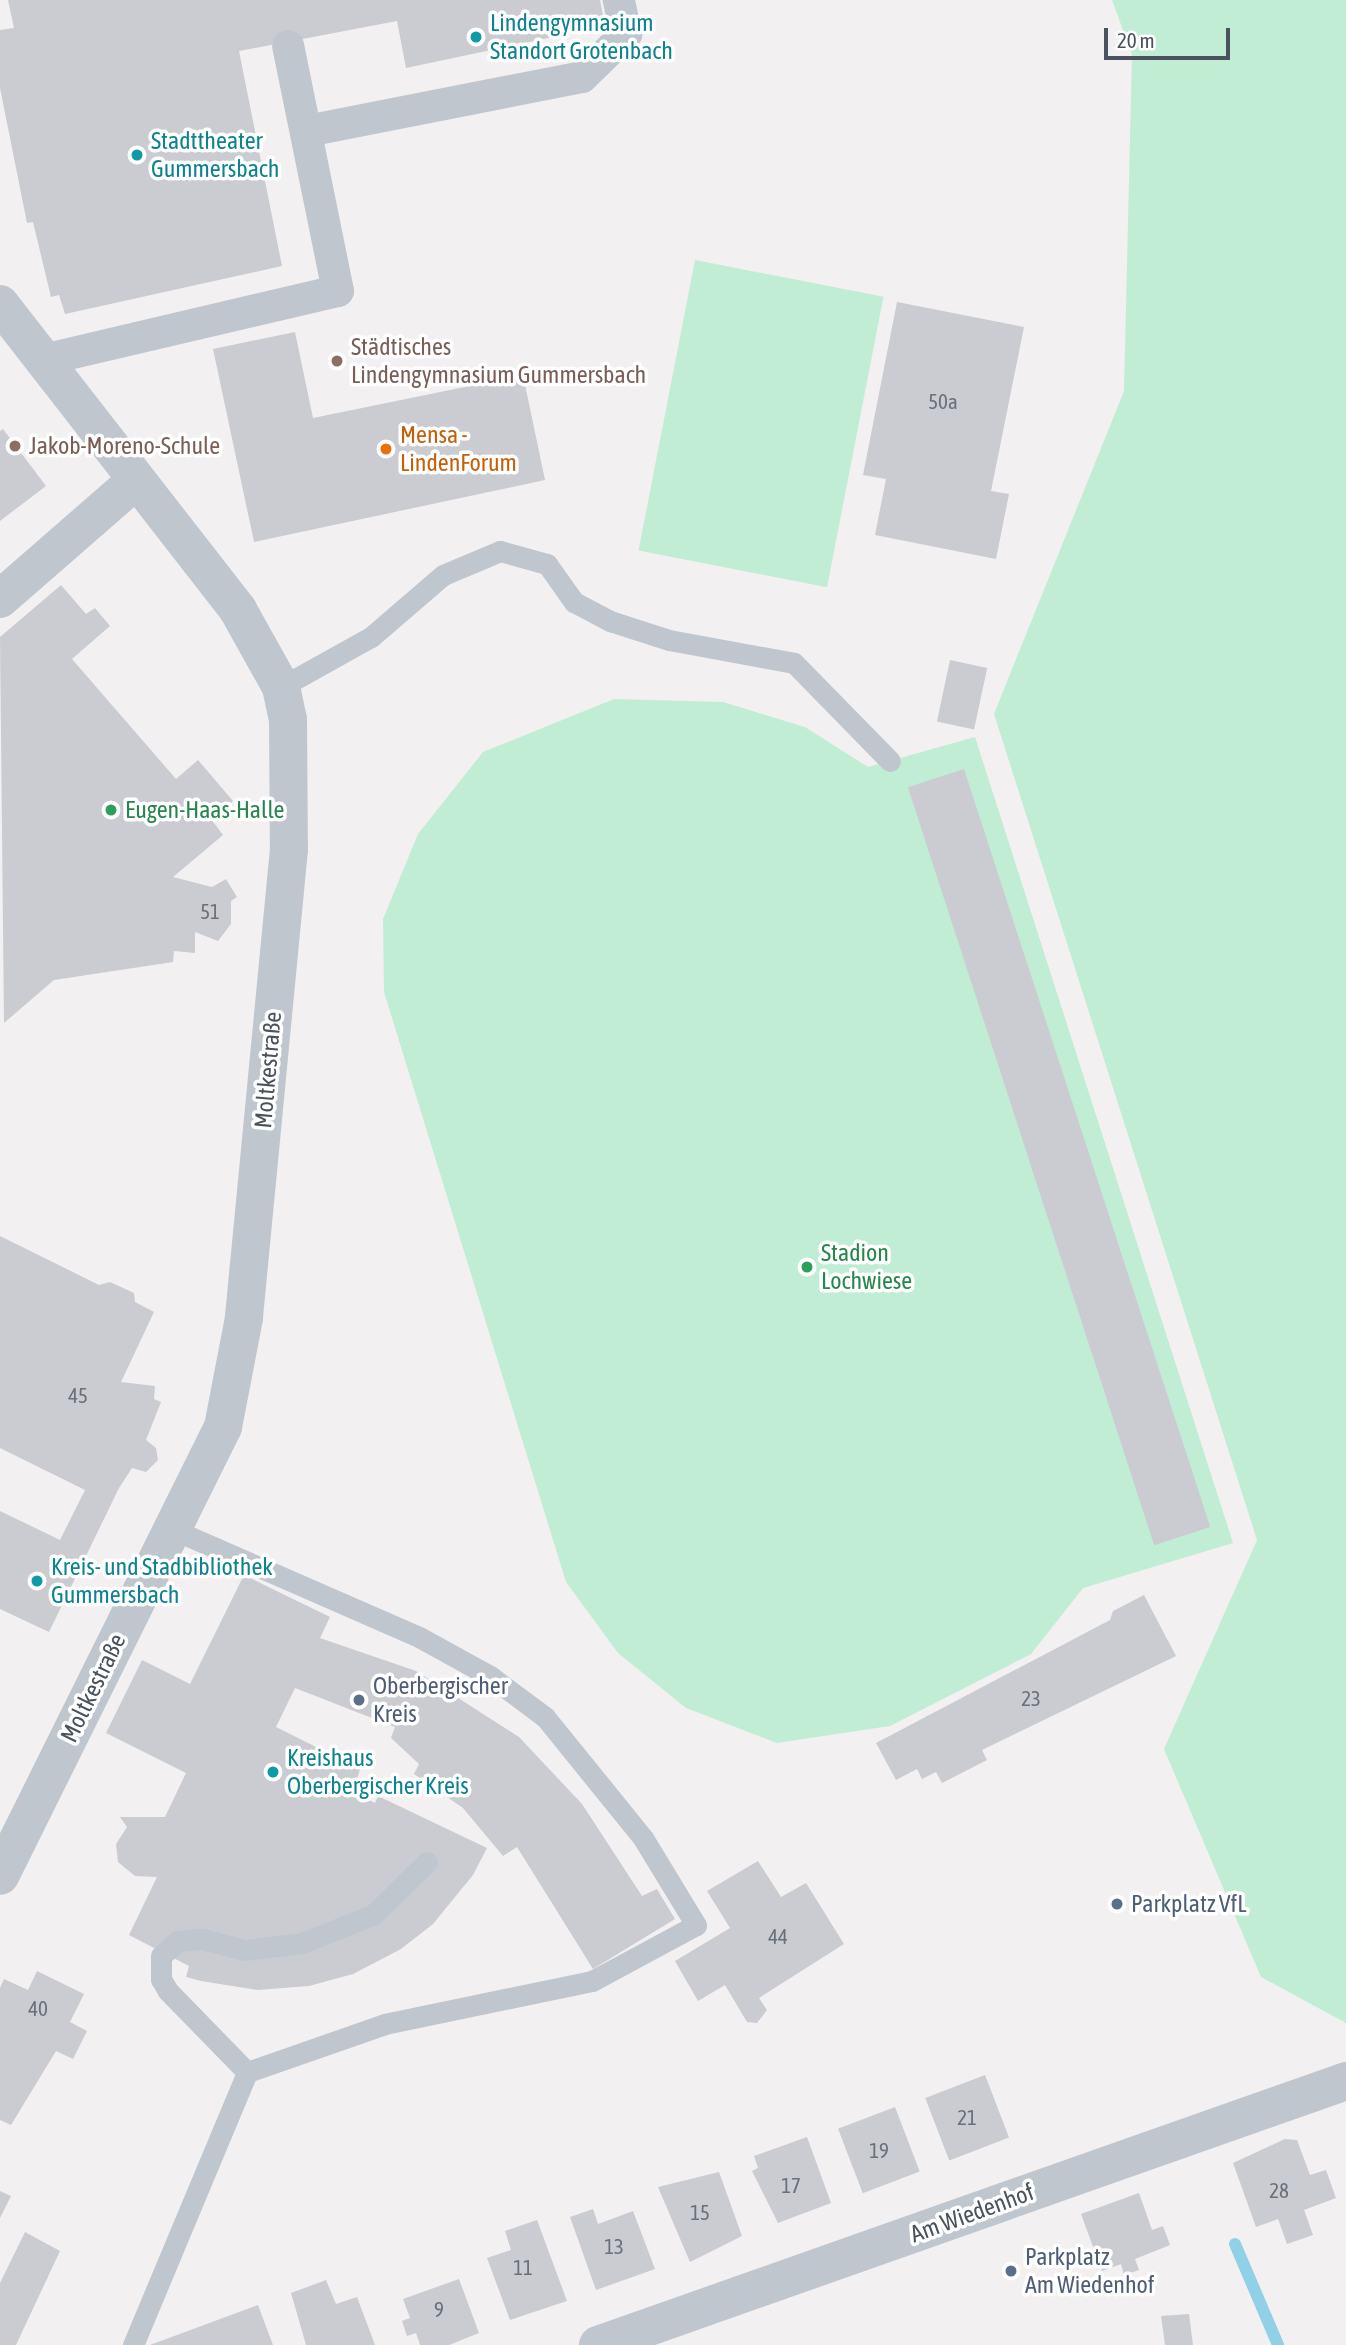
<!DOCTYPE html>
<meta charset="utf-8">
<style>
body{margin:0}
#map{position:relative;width:1346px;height:2345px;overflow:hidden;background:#f2f0f0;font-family:"Asap Condensed",sans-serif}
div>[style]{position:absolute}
.green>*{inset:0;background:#c1edd5;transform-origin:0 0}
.stream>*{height:12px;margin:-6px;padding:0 6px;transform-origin:6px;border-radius:6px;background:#90d1e8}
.building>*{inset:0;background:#caccd2;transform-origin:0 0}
.service>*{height:21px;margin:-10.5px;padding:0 10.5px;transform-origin:10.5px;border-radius:10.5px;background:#bfc6ce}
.pedestrian>*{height:32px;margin:-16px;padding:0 16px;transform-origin:16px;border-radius:16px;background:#bfc6ce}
.minor>*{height:38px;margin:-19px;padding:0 19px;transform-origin:19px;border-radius:19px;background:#bfc6ce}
.dots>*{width:19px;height:19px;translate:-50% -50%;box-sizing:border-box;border:4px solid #fff;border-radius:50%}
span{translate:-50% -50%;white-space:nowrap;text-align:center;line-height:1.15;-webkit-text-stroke:7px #fff;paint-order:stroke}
.number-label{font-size:21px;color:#69707a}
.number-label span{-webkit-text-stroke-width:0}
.culture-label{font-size:24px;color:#0d838f}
.left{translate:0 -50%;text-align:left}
.education-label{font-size:24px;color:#785e54}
.food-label{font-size:24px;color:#c56008}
.leisure-label{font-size:24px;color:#27864d}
.street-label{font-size:24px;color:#49525d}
.service-label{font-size:24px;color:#4e5e75}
.scale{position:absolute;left:1104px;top:28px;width:126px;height:32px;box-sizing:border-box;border:4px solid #49525d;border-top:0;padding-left:9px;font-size:21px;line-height:24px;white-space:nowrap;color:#49525d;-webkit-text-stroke:5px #fff;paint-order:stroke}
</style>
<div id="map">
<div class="green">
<i style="clip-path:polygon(1112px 0,1346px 0,1346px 2023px,1261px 1977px,1164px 1749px,1257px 1540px,994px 714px,1124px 391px,1132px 55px)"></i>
<i style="left:695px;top:260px;width:192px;height:296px;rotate:11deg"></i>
<i style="clip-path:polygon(614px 699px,723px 702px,805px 727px,868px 767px,975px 737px,1233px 1543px,1083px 1588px,1031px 1654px,890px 1726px,777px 1743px,686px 1708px,618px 1653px,566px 1582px,384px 992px,383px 919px,418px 834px,483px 752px)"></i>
</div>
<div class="stream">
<i style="left:1235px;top:2244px;width:110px;rotate:66.9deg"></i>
</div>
<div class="building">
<i style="clip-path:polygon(8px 0,600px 0,605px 26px,406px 68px,397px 21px,239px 51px,282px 266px,65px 314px,59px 295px,51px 297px,33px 222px,27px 223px,0 88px,0 30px,14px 28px)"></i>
<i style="clip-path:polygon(897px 302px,1024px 327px,991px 491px,1009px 494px,996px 559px,875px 535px,886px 479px,863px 475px)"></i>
<i style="clip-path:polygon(295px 332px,313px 418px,523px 375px,545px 480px,254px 542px,213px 349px)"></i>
<i style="clip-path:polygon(3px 429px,46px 486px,0 521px,0 431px)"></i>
<i style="clip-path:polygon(61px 585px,86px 614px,95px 608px,110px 626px,72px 659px,176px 779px,198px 760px,233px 801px,211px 819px,223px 835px,173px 877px,212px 887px,226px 879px,237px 897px,231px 901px,231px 924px,218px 941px,195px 932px,195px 953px,174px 951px,173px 962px,54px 980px,4px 1023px,0 637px)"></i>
<i style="left:950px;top:660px;width:38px;height:63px;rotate:12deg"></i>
<i style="left:964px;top:769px;width:797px;height:59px;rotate:72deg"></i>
<i style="clip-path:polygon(0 1236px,99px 1285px,110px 1282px,134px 1293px,135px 1302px,154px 1312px,121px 1382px,155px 1386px,154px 1399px,161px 1402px,146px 1440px,156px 1448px,158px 1460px,146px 1472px,132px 1468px,119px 1488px,49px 1632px,0 1609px,0 1511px,60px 1540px,85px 1490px,0 1448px)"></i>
<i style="clip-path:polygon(244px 1575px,330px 1617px,320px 1638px,416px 1671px,519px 1737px,582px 1804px,642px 1896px,657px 1889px,675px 1919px,593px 1969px,517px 1847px,503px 1856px,463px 1808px,414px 1774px,419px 1764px,391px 1738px,395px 1727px,295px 1688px,276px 1727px,344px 1761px,362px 1763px,353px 1792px,375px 1803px,378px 1796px,487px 1848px,473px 1875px,433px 1924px,401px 1949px,353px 1974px,309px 1986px,258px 1990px,201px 1981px,186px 1977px,189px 1966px,129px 1935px,157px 1877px,135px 1876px,118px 1862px,116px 1844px,127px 1827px,120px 1817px,165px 1817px,186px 1773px,106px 1733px,142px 1660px,190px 1684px)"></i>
<i style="clip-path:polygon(1144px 1595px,1176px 1656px,982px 1750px,987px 1760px,942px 1783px,936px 1772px,922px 1779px,917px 1769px,896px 1780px,876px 1743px,1110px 1620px,1113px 1611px)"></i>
<i style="clip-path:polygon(758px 1861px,781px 1897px,806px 1883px,844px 1944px,759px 1998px,767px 2010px,757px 2023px,747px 2022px,725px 1985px,698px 2001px,675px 1961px,730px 1928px,707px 1891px)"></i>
<i style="clip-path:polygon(37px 1971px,84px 1994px,70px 2022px,87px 2031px,73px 2059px,56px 2051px,11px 2125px,0 2120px,0 1988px,4px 1979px,28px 1990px)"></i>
<i style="left:985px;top:2075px;width:67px;height:64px;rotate:69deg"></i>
<i style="left:895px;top:2107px;width:69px;height:61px;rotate:69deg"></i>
<i style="clip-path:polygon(807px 2137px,831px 2203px,778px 2223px,752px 2171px,758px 2168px,754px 2156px)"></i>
<i style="clip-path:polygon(1285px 2139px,1297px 2140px,1310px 2175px,1326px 2170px,1336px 2198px,1304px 2210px,1313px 2235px,1287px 2244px,1278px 2219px,1256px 2227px,1233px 2163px)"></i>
<i style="clip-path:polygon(719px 2172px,742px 2236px,690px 2262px,658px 2187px)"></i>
<i style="clip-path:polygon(0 2191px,11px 2196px,0 2218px)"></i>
<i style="clip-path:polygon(1139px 2193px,1152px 2230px,1163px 2226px,1170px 2245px,1135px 2259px,1139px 2270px,1124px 2275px,1121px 2264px,1102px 2271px,1081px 2214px)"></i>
<i style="clip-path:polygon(593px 2209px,598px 2224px,633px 2211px,655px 2269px,596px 2290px,570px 2217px)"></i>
<i style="clip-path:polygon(537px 2220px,567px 2301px,510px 2320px,487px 2258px,511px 2250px,505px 2231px)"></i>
<i style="clip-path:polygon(25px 2232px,60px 2251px,16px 2345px,0 2345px,0 2283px)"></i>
<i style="clip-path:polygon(459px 2279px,479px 2333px,449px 2345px,420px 2345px,416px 2333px,407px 2336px,402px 2321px,410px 2318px,403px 2299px)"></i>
<i style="clip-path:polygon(326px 2280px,336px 2304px,357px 2297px,375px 2345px,306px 2345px,291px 2293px)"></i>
<i style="clip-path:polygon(258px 2305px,273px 2345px,150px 2345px)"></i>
<i style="clip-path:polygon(1189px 2314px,1193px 2345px,1165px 2345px,1161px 2316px)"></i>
</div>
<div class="service">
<i style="left:281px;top:687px;width:103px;rotate:-29.1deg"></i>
<i style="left:371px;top:637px;width:95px;rotate:-40.7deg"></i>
<i style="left:443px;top:575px;width:62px;rotate:-22.8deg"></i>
<i style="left:500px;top:551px;width:49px;rotate:15.5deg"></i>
<i style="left:547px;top:564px;width:47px;rotate:54.6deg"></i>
<i style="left:574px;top:602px;width:41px;rotate:27.8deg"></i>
<i style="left:610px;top:621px;width:62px;rotate:17.9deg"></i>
<i style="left:669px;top:640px;width:127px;rotate:10.4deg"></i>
<i style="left:794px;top:663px;width:137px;rotate:45.6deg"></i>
<i style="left:172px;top:1529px;width:270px;rotate:23.6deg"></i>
<i style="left:419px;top:1637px;width:81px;rotate:28.8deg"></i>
<i style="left:490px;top:1676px;width:69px;rotate:36.7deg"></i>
<i style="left:545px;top:1717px;width:156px;rotate:51deg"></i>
<i style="left:643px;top:1838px;width:102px;rotate:58.7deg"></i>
<i style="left:696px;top:1925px;width:118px;rotate:151.7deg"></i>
<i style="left:592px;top:1981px;width:211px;rotate:168.3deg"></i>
<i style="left:385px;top:2024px;width:146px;rotate:160.8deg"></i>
<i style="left:133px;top:2345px;width:296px;rotate:-67.3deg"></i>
<i style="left:247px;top:2072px;width:113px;rotate:-134.3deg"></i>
<i style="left:168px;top:1991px;width:14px;rotate:-120deg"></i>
<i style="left:161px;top:1979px;width:23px;rotate:-90deg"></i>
<i style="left:161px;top:1956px;width:22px;rotate:-43deg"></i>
<i style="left:177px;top:1941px;width:25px;rotate:-5deg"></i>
<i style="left:202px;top:1939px;width:44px;rotate:14.3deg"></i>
<i style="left:245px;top:1950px;width:57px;rotate:-7deg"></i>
<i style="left:302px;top:1943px;width:78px;rotate:-21.9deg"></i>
<i style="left:374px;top:1914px;width:74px;rotate:-44.5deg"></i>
</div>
<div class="pedestrian">
<i style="left:307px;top:131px;width:280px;rotate:-11.1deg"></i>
<i style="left:582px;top:77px;width:62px;rotate:-44.3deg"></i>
<i style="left:626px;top:34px;width:35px;rotate:-102deg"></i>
<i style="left:43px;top:360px;width:303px;rotate:-13.2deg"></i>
<i style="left:338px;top:291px;width:250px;rotate:-101.5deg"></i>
</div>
<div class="minor">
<i style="left:0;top:304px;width:388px;rotate:52.1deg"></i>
<i style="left:238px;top:610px;width:88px;rotate:60.8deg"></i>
<i style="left:281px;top:687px;width:33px;rotate:78deg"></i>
<i style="left:288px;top:719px;width:130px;rotate:89.6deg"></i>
<i style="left:289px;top:849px;width:471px;rotate:95.5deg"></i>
<i style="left:244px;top:1318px;width:111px;rotate:100.9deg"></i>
<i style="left:223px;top:1427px;width:501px;rotate:116.41deg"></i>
<i style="left:0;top:599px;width:178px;rotate:-41.1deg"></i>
<i style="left:598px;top:2345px;width:793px;rotate:-19.44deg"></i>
</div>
<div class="dots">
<i style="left:476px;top:37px;background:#0f9aa8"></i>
<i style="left:137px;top:155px;background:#0f9aa8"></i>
<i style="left:337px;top:361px;background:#8d6e63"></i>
<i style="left:15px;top:446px;background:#8d6e63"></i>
<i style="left:386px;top:449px;background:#e8710a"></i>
<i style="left:111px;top:810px;background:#2e9e5b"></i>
<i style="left:807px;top:1267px;background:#2e9e5b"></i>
<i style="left:37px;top:1581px;background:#0f9aa8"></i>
<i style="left:359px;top:1700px;background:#5c6f8a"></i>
<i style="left:273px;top:1772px;background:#0f9aa8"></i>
<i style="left:1117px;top:1904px;background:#5c6f8a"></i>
<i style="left:1011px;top:2271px;background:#5c6f8a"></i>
</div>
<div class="number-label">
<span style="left:943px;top:401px">50a</span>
<span style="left:210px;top:911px">51</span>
<span style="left:78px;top:1395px">45</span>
<span style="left:1031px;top:1698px">23</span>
<span style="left:778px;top:1936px">44</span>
<span style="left:38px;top:2008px">40</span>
<span style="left:967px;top:2117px">21</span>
<span style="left:879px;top:2150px">19</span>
<span style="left:791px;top:2185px">17</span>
<span style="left:1279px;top:2190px">28</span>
<span style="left:700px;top:2212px">15</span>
<span style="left:614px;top:2246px">13</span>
<span style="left:523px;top:2267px">11</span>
<span style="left:439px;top:2309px">9</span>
</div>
<div class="culture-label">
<span class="left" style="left:490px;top:37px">Lindengymnasium<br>Standort Grotenbach</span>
<span class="left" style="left:151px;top:155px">Stadttheater<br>Gummersbach</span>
<span class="left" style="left:51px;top:1581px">Kreis- und Stadbibliothek<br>Gummersbach</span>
<span class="left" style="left:287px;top:1772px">Kreishaus<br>Oberbergischer Kreis</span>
</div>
<div class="education-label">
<span class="left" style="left:351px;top:361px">Städtisches<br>Lindengymnasium Gummersbach</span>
<span class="left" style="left:29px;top:446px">Jakob-Moreno-Schule</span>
</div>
<div class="food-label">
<span class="left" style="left:400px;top:449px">Mensa -<br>LindenForum</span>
</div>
<div class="leisure-label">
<span class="left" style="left:125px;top:810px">Eugen-Haas-Halle</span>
<span class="left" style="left:821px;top:1267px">Stadion<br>Lochwiese</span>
</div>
<div class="street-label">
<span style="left:268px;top:1070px;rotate:-85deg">Moltkestraße</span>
<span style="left:93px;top:1688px;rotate:-64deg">Moltkestraße</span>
<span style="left:972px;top:2213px;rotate:-20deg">Am Wiedenhof</span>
</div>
<div class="service-label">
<span class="left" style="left:373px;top:1700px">Oberbergischer<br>Kreis</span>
<span class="left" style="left:1131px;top:1904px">Parkplatz VfL</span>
<span class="left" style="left:1025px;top:2271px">Parkplatz<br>Am Wiedenhof</span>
</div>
<div class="scale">20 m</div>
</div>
